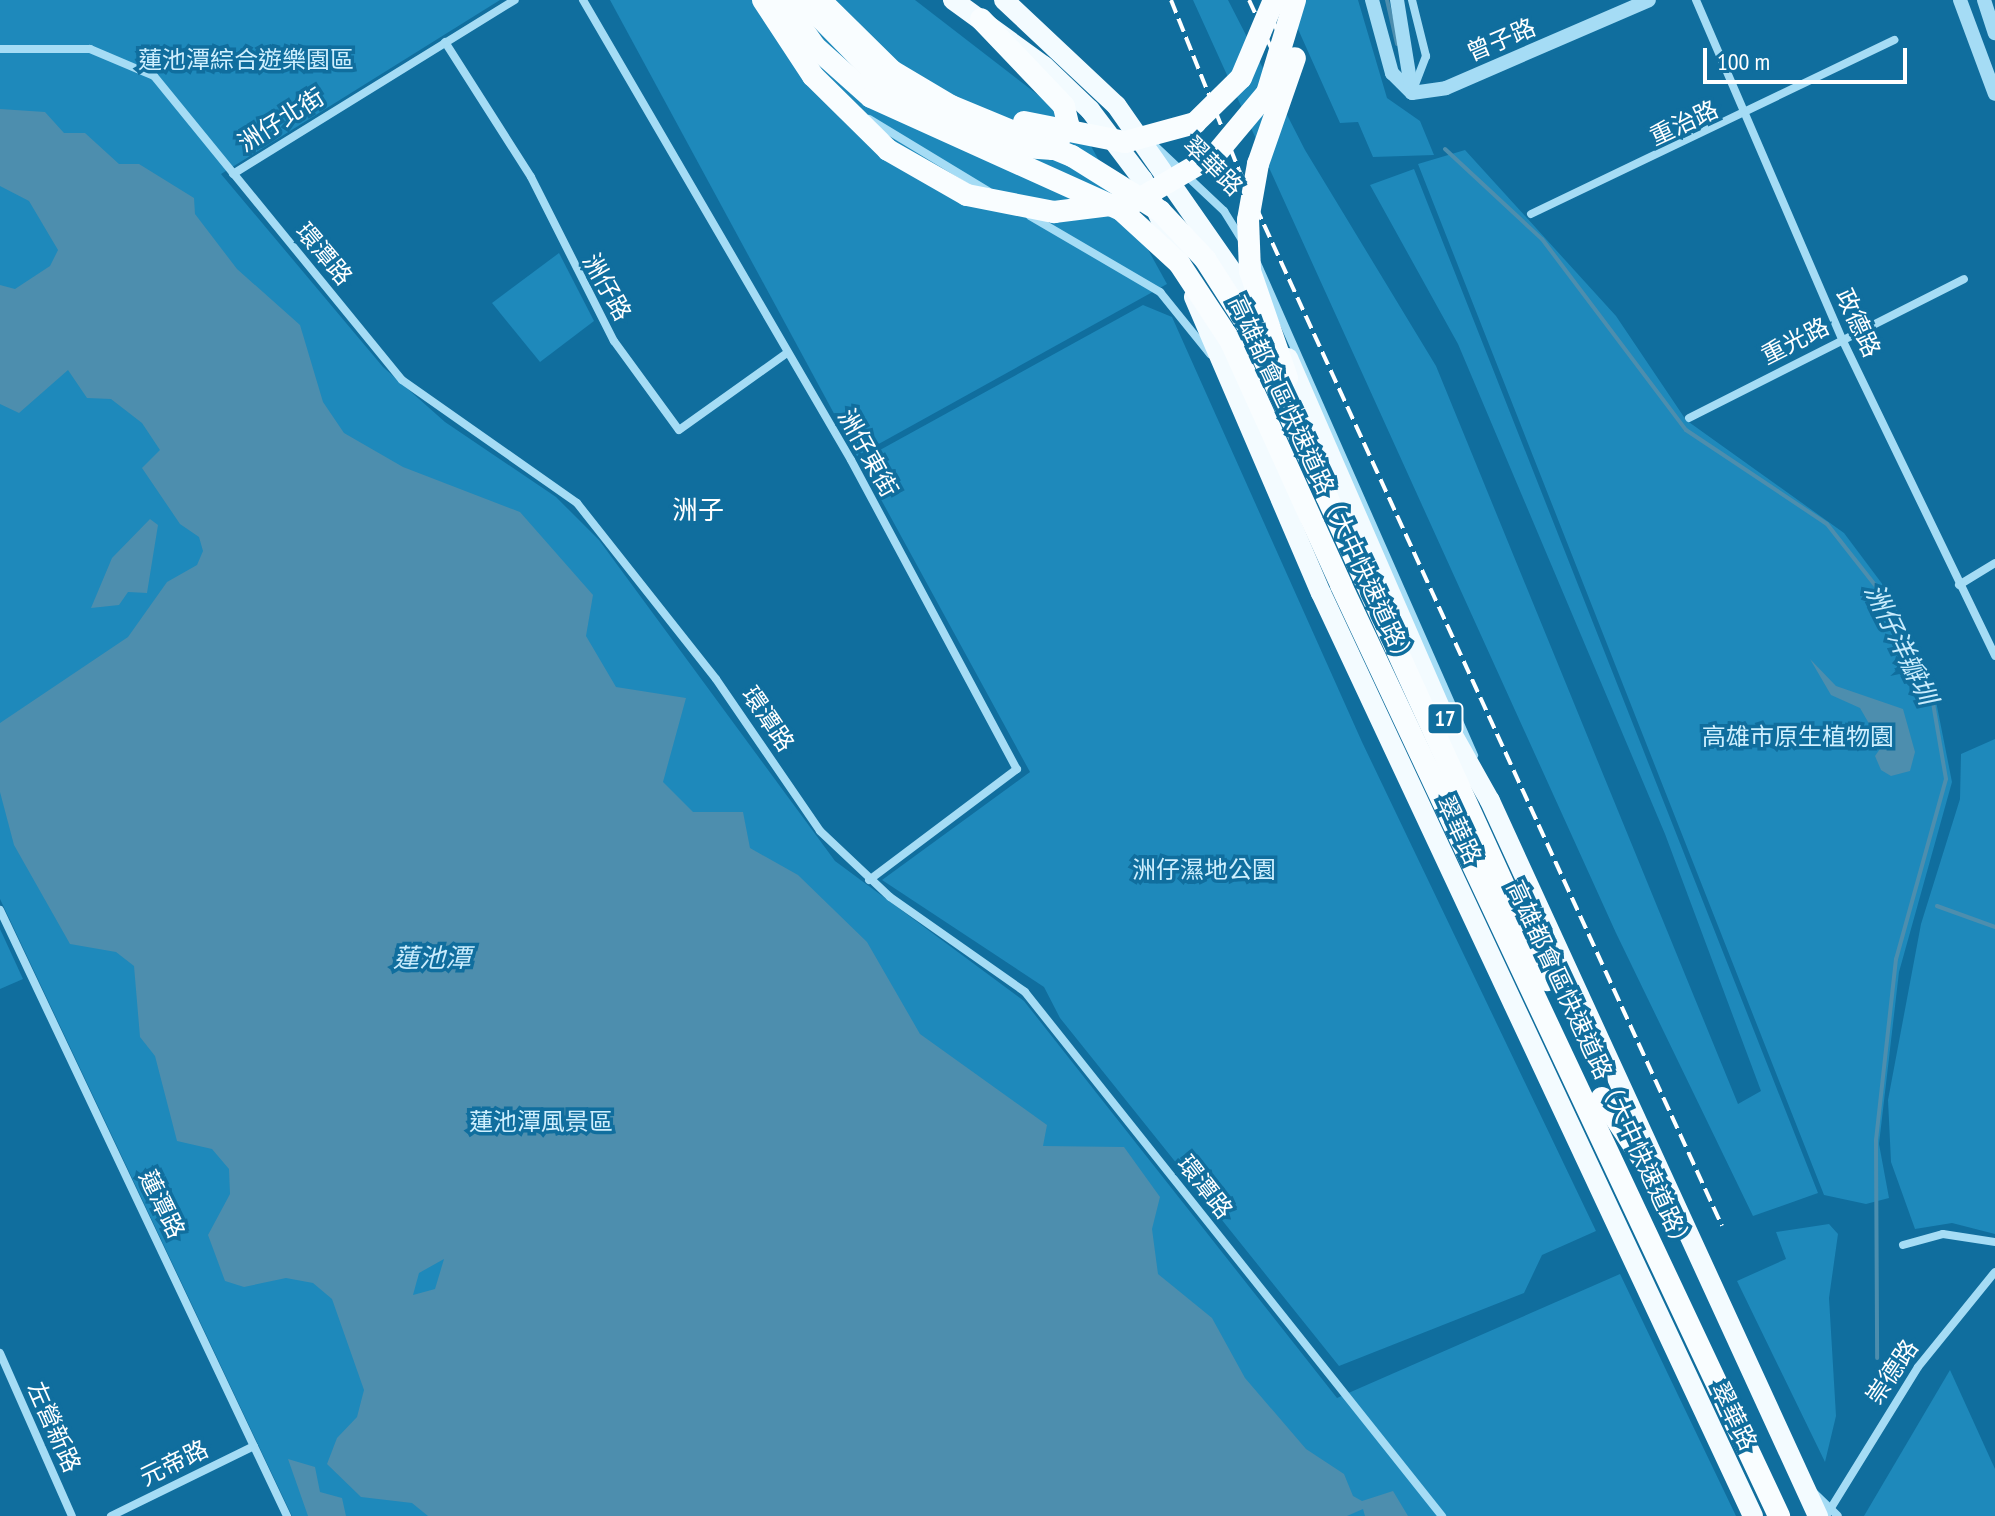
<!DOCTYPE html>
<meta charset="utf-8">
<style>
body{margin:0}
#map{position:relative;width:1995px;height:1516px;overflow:hidden;background:#106e9e;font-family:"PT Sans Narrow","Noto Sans TC",sans-serif}
div>[style]{position:absolute}
.green>*{inset:0;background:#1e89bb}
.water>*{inset:0;background:#4d8eae}
.stream>*{height:4px;margin:-2px;padding:0 2px;transform-origin:2px;border-radius:2px;background:#4d8eae}
.minor>*{height:8px;margin:-4px;padding:0 4px;transform-origin:4px;border-radius:4px;background:#a5dcf5}
.tertiary>*{height:14px;margin:-7px;padding:0 7px;transform-origin:7px;border-radius:7px;background:#a5dcf5}
.primary>*{height:20px;margin:-10px;padding:0 10px;transform-origin:10px;border-radius:10px;background:#f3fbff}
.trunk>*{height:22px;margin:-11px;padding:0 11px;transform-origin:11px;border-radius:11px;background:#f9fdff}
.rail>*{height:4px;margin-top:-2px;transform-origin:0;background:repeating-linear-gradient(90deg,#fff 0 14px,transparent 0 20px)}
.trunk-bridge>*{height:22px;margin:-11px;padding:0 11px;transform-origin:11px;border-radius:11px;background:#f9fdff}
span{translate:-50% -50%;white-space:nowrap;text-align:center;line-height:1.15;-webkit-text-stroke:7px #106e9e;paint-order:stroke}
.shield-label span{padding:2px 6px;background:#106e9e;border:2px solid;border-radius:6px;-webkit-text-stroke-width:0}
.shield-label{font-size:22px;color:#fff;font-weight:700}
.street-label{font-size:24px;color:#fff}
.park-label{font-size:24px;color:#ceeffe}
.neighbourhood-label{font-size:26px;color:#fff}
.water-label{font-size:26px;color:#c9ecfd;font-style:italic}
.scale{position:absolute;left:1703px;top:48px;width:204px;height:36px;box-sizing:border-box;border:4px solid #fff;border-top:0;padding-left:10px;font-size:24px;line-height:28px;white-space:nowrap;color:#fff;-webkit-text-stroke:6px #106e9e;paint-order:stroke}
</style>
<div id="map">
<div class="green">
<i style="clip-path:polygon(0 0,500px 0,221px 174px,383px 367px,445px 422px,556px 497px,599px 540px,835px 861px,1024px 1001px,1337px 1398px,1620px 1274px,1736px 1516px,292px 1516px,0 899px)"></i>
<i style="clip-path:polygon(610px 0,915px 0,1081px 128px,1167px 284px,857px 456px)"></i>
<i style="clip-path:polygon(1193px 0,1228px 0,1305px 150px,1436px 366px,1738px 1104px,1761px 1091px,1665px 834px,1458px 344px,1370px 185px,1414px 169px,1818px 1193px,1753px 1216px,1616px 933px)"></i>
<i style="clip-path:polygon(1285px 0,1358px 0,1387px 98px,1420px 121px,1434px 155px,1373px 157px,1358px 122px,1340px 123px)"></i>
<i style="clip-path:polygon(1465px 150px,1616px 316px,1686px 420px,1844px 533px,1889px 593px,1933px 686px,1952px 782px,1899px 972px,1879px 1144px,1889px 1198px,1866px 1204px,1824px 1195px,1418px 164px)"></i>
<i style="clip-path:polygon(559px 253px,594px 321px,540px 362px,492px 303px)"></i>
<i style="clip-path:polygon(1143px 305px,1172px 317px,1362px 742px,1596px 1231px,1542px 1255px,1524px 1293px,1339px 1366px,1060px 1018px,1044px 987px,882px 880px,1030px 772px,860px 461px)"></i>
<i style="clip-path:polygon(1995px 739px,1995px 1234px,1952px 1223px,1915px 1229px,1891px 1162px,1888px 1100px,1921px 924px,1960px 799px,1961px 754px)"></i>
<i style="clip-path:polygon(0 929px,23px 979px,0 989px)"></i>
<i style="clip-path:polygon(1829px 1224px,1838px 1234px,1829px 1298px,1836px 1416px,1825px 1462px,1737px 1281px,1786px 1259px,1776px 1232px)"></i>
<i style="clip-path:polygon(1950px 1370px,1995px 1469px,1995px 1516px,1864px 1516px)"></i>
</div>
<div class="water">
<i style="clip-path:polygon(evenodd,0 109px,45px 112px,64px 133px,85px 133px,119px 164px,139px 164px,194px 198px,195px 214px,237px 269px,300px 325px,323px 402px,344px 433px,403px 467px,520px 512px,593px 595px,586px 636px,616px 687px,686px 698px,663px 782px,693px 812px,743px 812px,750px 848px,798px 875px,867px 942px,920px 1034px,1047px 1125px,1043px 1146px,1124px 1147px,1160px 1197px,1152px 1229px,1158px 1274px,1212px 1318px,1245px 1378px,1306px 1449px,1344px 1474px,1353px 1496px,1362px 1501px,1393px 1491px,1408px 1516px,1365px 1516px,1363px 1509px,1347px 1516px,428px 1516px,412px 1503px,361px 1497px,327px 1464px,337px 1438px,357px 1417px,364px 1390px,332px 1299px,313px 1283px,286px 1278px,244px 1287px,225px 1281px,208px 1235px,230px 1194px,229px 1169px,212px 1149px,177px 1141px,155px 1056px,140px 1037px,134px 966px,116px 952px,70px 944px,14px 845px,0 792px,0 723px,128px 637px,167px 582px,197px 565px,203px 551px,199px 537px,180px 524px,142px 468px,160px 450px,142px 423px,111px 399px,87px 398px,68px 370px,19px 413px,0 404px,0 285px,15px 289px,50px 266px,58px 250px,29px 201px,0 186px,0 109px,444px 1259px,435px 1289px,413px 1295px,419px 1273px,444px 1259px)"></i>
<i style="clip-path:polygon(150px 519px,158px 525px,147px 593px,128px 592px,119px 605px,91px 608px,112px 558px)"></i>
<i style="clip-path:polygon(1810px 659px,1836px 686px,1903px 709px,1915px 752px,1910px 771px,1891px 776px,1881px 770px,1875px 756px,1882px 746px,1860px 708px,1831px 695px)"></i>
<i style="clip-path:polygon(288px 1459px,315px 1467px,320px 1492px,342px 1498px,346px 1516px,308px 1516px)"></i>
</div>
<div class="stream">
<i style="left:1387px;top:0;width:45px;rotate:77.2deg"></i>
<i style="left:1445px;top:149px;width:132px;rotate:42.9deg"></i>
<i style="left:1542px;top:239px;width:239px;rotate:53deg"></i>
<i style="left:1686px;top:430px;width:169px;rotate:33.7deg"></i>
<i style="left:1827px;top:524px;width:89px;rotate:51.8deg"></i>
<i style="left:1882px;top:594px;width:120px;rotate:64.9deg"></i>
<i style="left:1933px;top:703px;width:77px;rotate:80.3deg"></i>
<i style="left:1946px;top:779px;width:187px;rotate:105.5deg"></i>
<i style="left:1896px;top:959px;width:182px;rotate:96.3deg"></i>
<i style="left:1876px;top:1140px;width:218px;rotate:89.7deg"></i>
<i style="left:1937px;top:906px;width:62px;rotate:19.9deg"></i>
</div>
<div class="minor">
<i style="left:583px;top:0;width:532px;rotate:59.77deg"></i>
<i style="left:851px;top:460px;width:351px;rotate:61.8deg"></i>
<i style="left:1017px;top:769px;width:185px;rotate:143.1deg"></i>
<i style="left:1412px;top:0;width:58px;rotate:76deg"></i>
<i style="left:1426px;top:56px;width:34px;rotate:111deg"></i>
<i style="left:1696px;top:0;width:369px;rotate:66.7deg"></i>
<i style="left:1842px;top:339px;width:352px;rotate:64.2deg"></i>
<i style="left:445px;top:42px;width:160px;rotate:57.5deg"></i>
<i style="left:531px;top:177px;width:184px;rotate:63.2deg"></i>
<i style="left:614px;top:341px;width:110px;rotate:53.9deg"></i>
<i style="left:679px;top:430px;width:133px;rotate:-35.5deg"></i>
<i style="left:0;top:49px;width:90px"></i>
<i style="left:90px;top:49px;width:69px;rotate:22.9deg"></i>
<i style="left:154px;top:76px;width:392px;rotate:50.8deg"></i>
<i style="left:402px;top:380px;width:214px;rotate:35.1deg"></i>
<i style="left:577px;top:503px;width:224px;rotate:51.7deg"></i>
<i style="left:716px;top:679px;width:184px;rotate:55.6deg"></i>
<i style="left:820px;top:831px;width:96px;rotate:43.3deg"></i>
<i style="left:890px;top:897px;width:165px;rotate:35.1deg"></i>
<i style="left:1025px;top:992px;width:670px;rotate:51.49deg"></i>
<i style="left:869px;top:119px;width:139px;rotate:31.2deg"></i>
<i style="left:1155px;top:146px;width:95px;rotate:43.3deg"></i>
<i style="left:1224px;top:211px;width:36px;rotate:58deg"></i>
<i style="left:233px;top:174px;width:331px;rotate:-31.7deg"></i>
<i style="left:1531px;top:214px;width:403px;rotate:-25.6deg"></i>
<i style="left:1030px;top:216px;width:151px;rotate:30.3deg"></i>
<i style="left:1160px;top:292px;width:80px;rotate:51.1deg"></i>
<i style="left:1257px;top:263px;width:538px;rotate:66.2deg"></i>
<i style="left:1689px;top:418px;width:308px;rotate:-26.8deg"></i>
<i style="left:1959px;top:585px;width:42px;rotate:-31.4deg"></i>
<i style="left:0;top:910px;width:671px;rotate:64.66deg"></i>
<i style="left:1903px;top:1245px;width:41px;rotate:-15.4deg"></i>
<i style="left:1943px;top:1234px;width:53px;rotate:8.7deg"></i>
<i style="left:0;top:1353px;width:178px;rotate:66.2deg"></i>
<i style="left:1811px;top:1490px;width:37px;rotate:44deg"></i>
<i style="left:111px;top:1516px;width:159px;rotate:-26.1deg"></i>
<i style="left:1826px;top:1516px;width:175px;rotate:-58.3deg"></i>
<i style="left:1918px;top:1367px;width:122px;rotate:-51deg"></i>
</div>
<div class="tertiary">
<i style="left:1372px;top:0;width:76px;rotate:74.7deg"></i>
<i style="left:1392px;top:73px;width:28px;rotate:45deg"></i>
<i style="left:1397px;top:0;width:94px;rotate:80.8deg"></i>
<i style="left:1960px;top:0;width:100px;rotate:69.6deg"></i>
<i style="left:1984px;top:0;width:35px;rotate:72deg"></i>
<i style="left:1412px;top:93px;width:34px;rotate:-8deg"></i>
<i style="left:1446px;top:88px;width:221px;rotate:-23.4deg"></i>
</div>
<div class="primary">
<i style="left:953px;top:0;width:112px;rotate:36deg"></i>
<i style="left:1044px;top:66px;width:64px;rotate:43.7deg"></i>
<i style="left:1090px;top:110px;width:88px;rotate:52.9deg"></i>
<i style="left:1143px;top:180px;width:92px;rotate:66.2deg"></i>
<i style="left:1004px;top:0;width:154px;rotate:43.2deg"></i>
<i style="left:1116px;top:105px;width:250px;rotate:55.1deg"></i>
<i style="left:1194px;top:297px;width:322px;rotate:66.8deg"></i>
<i style="left:1321px;top:593px;width:1019px;rotate:64.92deg"></i>
<i style="left:1288px;top:358px;width:406px;rotate:66.5deg"></i>
<i style="left:1450px;top:730px;width:81px;rotate:60.6deg"></i>
<i style="left:1490px;top:801px;width:787px;rotate:65.36deg"></i>
</div>
<div class="trunk">
<i style="left:803px;top:0;width:130px;rotate:45.6deg"></i>
<i style="left:894px;top:93px;width:128px;rotate:24.6deg"></i>
<i style="left:1010px;top:146px;width:43px;rotate:4deg"></i>
<i style="left:1053px;top:149px;width:29px;rotate:-59deg"></i>
<i style="left:1068px;top:124px;width:18px;rotate:-103deg"></i>
<i style="left:1064px;top:106px;width:120px;rotate:-133.7deg"></i>
<i style="left:1327px;top:497px;width:531px;rotate:65.51deg"></i>
<i style="left:1341px;top:585px;width:1029px;rotate:64.8deg"></i>
<i style="left:1602px;top:1098px;width:115px;rotate:56.3deg"></i>
</div>
<div class="rail">
<i style="left:1171px;top:0;width:183px;rotate:68.2deg"></i>
<i style="left:1239px;top:170px;width:1161px;rotate:65.42deg"></i>
<i style="left:1249px;top:0;width:72px;rotate:65.2deg"></i>
<i style="left:1264px;top:0;width:63px;rotate:66.7deg"></i>
</div>
<div class="trunk-bridge">
<i style="left:763px;top:0;width:91px;rotate:56.7deg"></i>
<i style="left:813px;top:76px;width:105px;rotate:44.6deg"></i>
<i style="left:888px;top:150px;width:91px;rotate:29.7deg"></i>
<i style="left:967px;top:195px;width:89px;rotate:11.1deg"></i>
<i style="left:1054px;top:212px;width:81px;rotate:-7.1deg"></i>
<i style="left:1134px;top:202px;width:95px;rotate:-30.3deg"></i>
<i style="left:1216px;top:154px;width:80px;rotate:-50.1deg"></i>
<i style="left:1267px;top:93px;width:97px;rotate:-73.2deg"></i>
<i style="left:782px;top:0;width:57px;rotate:54.9deg"></i>
<i style="left:815px;top:47px;width:75px;rotate:41.8deg"></i>
<i style="left:871px;top:97px;width:274px;rotate:24.3deg"></i>
<i style="left:1121px;top:210px;width:79px;rotate:42.4deg"></i>
<i style="left:1179px;top:263px;width:95px;rotate:56.6deg"></i>
<i style="left:1231px;top:342px;width:267px;rotate:65.6deg"></i>
<i style="left:820px;top:0;width:101px;rotate:44.6deg"></i>
<i style="left:892px;top:71px;width:69px;rotate:30.7deg"></i>
<i style="left:951px;top:106px;width:131px;rotate:22.5deg"></i>
<i style="left:1072px;top:156px;width:104px;rotate:32deg"></i>
<i style="left:1160px;top:211px;width:66px;rotate:46.8deg"></i>
<i style="left:1205px;top:259px;width:83px;rotate:57.3deg"></i>
<i style="left:1250px;top:329px;width:185px;rotate:65.4deg"></i>
<i style="left:1024px;top:122px;width:103px;rotate:11.2deg"></i>
<i style="left:1125px;top:142px;width:73px;rotate:-15.2deg"></i>
<i style="left:1195px;top:123px;width:64px;rotate:-44.4deg"></i>
<i style="left:1241px;top:78px;width:85px;rotate:-67.1deg"></i>
<i style="left:1287px;top:378px;width:113px;rotate:-109.1deg"></i>
<i style="left:1250px;top:271px;width:51px;rotate:-92.2deg"></i>
<i style="left:1248px;top:220px;width:57px;rotate:-79.9deg"></i>
<i style="left:1258px;top:164px;width:112px;rotate:-70.8deg"></i>
</div>
<div class="shield-label">
<span style="left:1445px;top:719px">17</span>
</div>
<div class="street-label">
<span style="left:1501px;top:40px;rotate:-23deg">曾子路</span>
<span style="left:281px;top:120px;rotate:-32deg">洲仔北街</span>
<span style="left:1684px;top:123px;rotate:-25deg">重治路</span>
<span style="left:1213px;top:166px;rotate:45deg">翠華路</span>
<span style="left:324px;top:254px;rotate:50deg">環潭路</span>
<span style="left:607px;top:287px;rotate:61deg">洲仔路</span>
<span style="left:1858px;top:323px;rotate:65deg">政德路</span>
<span style="left:1795px;top:341px;rotate:-27deg">重光路</span>
<span style="left:868px;top:453px;rotate:61deg">洲仔東街</span>
<span style="left:1322px;top:482px;rotate:65deg">高雄都會區快速道路（大中快速道路）</span>
<span style="left:768px;top:719px;rotate:56deg">環潭路</span>
<span style="left:1459px;top:830px;rotate:65deg">翠華路</span>
<span style="left:1600px;top:1067px;rotate:65deg">高雄都會區快速道路（大中快速道路）</span>
<span style="left:1205px;top:1187px;rotate:52deg">環潭路</span>
<span style="left:162px;top:1204px;rotate:64deg">蓮潭路</span>
<span style="left:1892px;top:1372px;rotate:-56deg">崇德路</span>
<span style="left:1734px;top:1416px;rotate:64deg">翠華路</span>
<span style="left:54px;top:1427px;rotate:66deg">左營新路</span>
<span style="left:174px;top:1463px;rotate:-26deg">元帝路</span>
</div>
<div class="park-label">
<span style="left:246px;top:60px">蓮池潭綜合遊樂園區</span>
<span style="left:1798px;top:737px">高雄市原生植物園</span>
<span style="left:1204px;top:870px">洲仔濕地公園</span>
<span style="left:541px;top:1122px">蓮池潭風景區</span>
</div>
<div class="neighbourhood-label">
<span style="left:698px;top:510px">洲子</span>
</div>
<div class="water-label">
<span style="left:1901px;top:644px;rotate:64deg">洲仔洋瓣圳</span>
<span style="left:432px;top:958px">蓮池潭</span>
</div>
<div class="scale">100 m</div>
</div>
